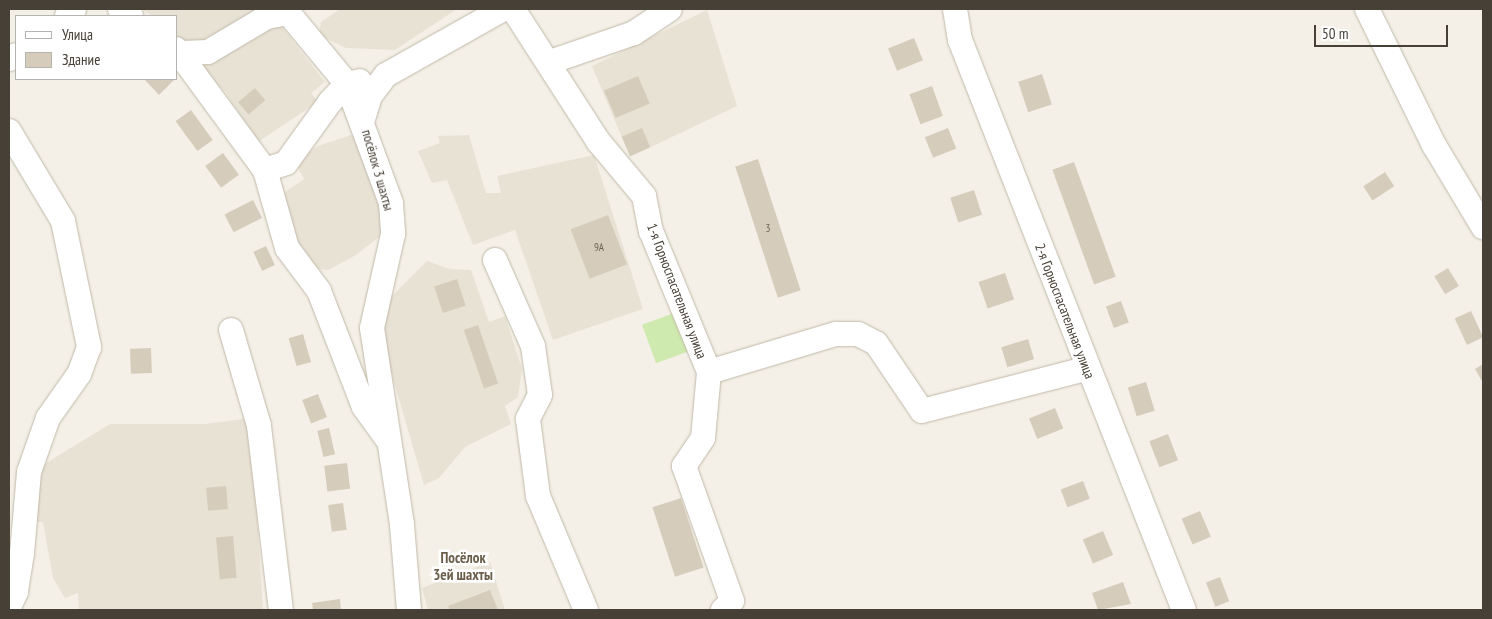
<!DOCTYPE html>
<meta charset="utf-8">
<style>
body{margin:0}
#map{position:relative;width:1492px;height:619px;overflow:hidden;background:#f4f0e7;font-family:"PT Sans Narrow",sans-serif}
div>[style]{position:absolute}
.residential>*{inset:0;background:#e8e2d5}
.green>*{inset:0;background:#cfeaae;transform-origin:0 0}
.building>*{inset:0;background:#d6ccbc;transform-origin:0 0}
.roads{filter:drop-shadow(0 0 1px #c0b8a9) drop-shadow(0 0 1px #c0b8a9)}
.minor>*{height:24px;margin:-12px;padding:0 12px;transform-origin:12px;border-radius:12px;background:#fff}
span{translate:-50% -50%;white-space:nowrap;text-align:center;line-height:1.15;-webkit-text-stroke:5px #fff;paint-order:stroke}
.number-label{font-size:11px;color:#6b6358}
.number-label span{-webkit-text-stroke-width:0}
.street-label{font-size:14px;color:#474036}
.neighbourhood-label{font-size:15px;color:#6b5f4c;font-weight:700}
.frame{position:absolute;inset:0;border:10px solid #474036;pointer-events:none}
.legend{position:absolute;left:15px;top:15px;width:162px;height:65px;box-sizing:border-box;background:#fff;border:1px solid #b5b3af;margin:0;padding:6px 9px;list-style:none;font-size:15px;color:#474036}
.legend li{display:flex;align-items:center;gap:10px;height:25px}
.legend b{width:25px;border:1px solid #b5b3af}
.scale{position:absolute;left:1314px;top:25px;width:134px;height:22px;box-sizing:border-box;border:2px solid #474036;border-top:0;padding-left:6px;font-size:15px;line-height:18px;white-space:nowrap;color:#474036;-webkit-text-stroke:4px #fff;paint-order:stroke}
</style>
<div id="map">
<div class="residential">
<i style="clip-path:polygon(141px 9px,255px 9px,248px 23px,208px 44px,182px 43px,176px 38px,176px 16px,153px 16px)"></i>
<i style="clip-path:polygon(340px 9px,457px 9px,395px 50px,346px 48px,319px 35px,321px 22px)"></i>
<i style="clip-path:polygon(707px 10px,737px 106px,630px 157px,592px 66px)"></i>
<i style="clip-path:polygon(278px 22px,325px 82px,311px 93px,318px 102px,258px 142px,226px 93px,198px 63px)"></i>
<i style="clip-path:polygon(351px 135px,360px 142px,384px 223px,379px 237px,356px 255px,328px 270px,311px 268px,294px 251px,279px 196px,304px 179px,294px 161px,318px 146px)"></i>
<i style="clip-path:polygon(469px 135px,486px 193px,501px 193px,497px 176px,594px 155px,643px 309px,553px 340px,515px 230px,473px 245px,447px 180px,432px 183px,418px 151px,440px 143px,438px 136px)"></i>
<i style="clip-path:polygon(427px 261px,450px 269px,471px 270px,489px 322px,505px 316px,522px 369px,518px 397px,505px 406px,511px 424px,465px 447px,439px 478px,424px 485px,379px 330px,392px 296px)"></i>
<i style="clip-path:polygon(251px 418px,263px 610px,79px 610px,78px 593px,65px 598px,53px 578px,43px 522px,36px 522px,38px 468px,110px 424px,205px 424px)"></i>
<i style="clip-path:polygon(490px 562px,505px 610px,428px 610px,422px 588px)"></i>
</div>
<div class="green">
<i style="left:674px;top:313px;width:41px;height:34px;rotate:70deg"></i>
</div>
<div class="building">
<i style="left:914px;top:38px;width:24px;height:28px;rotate:68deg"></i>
<i style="left:1042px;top:74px;width:32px;height:25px;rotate:72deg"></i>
<i style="left:638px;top:76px;width:30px;height:37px;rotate:67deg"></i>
<i style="clip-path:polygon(144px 79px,175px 79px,159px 95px)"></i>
<i style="left:932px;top:86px;width:32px;height:24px;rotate:70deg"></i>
<i style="left:255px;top:88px;width:16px;height:22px;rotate:50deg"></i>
<i style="left:191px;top:110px;width:37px;height:19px;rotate:54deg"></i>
<i style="left:642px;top:128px;width:21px;height:22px;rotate:67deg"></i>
<i style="left:948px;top:128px;width:22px;height:25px;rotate:68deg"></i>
<i style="left:223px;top:153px;width:27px;height:22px;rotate:54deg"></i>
<i style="left:758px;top:159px;width:138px;height:24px;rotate:72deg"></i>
<i style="left:1074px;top:162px;width:122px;height:23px;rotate:70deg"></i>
<i style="left:1385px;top:172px;width:17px;height:26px;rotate:57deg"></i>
<i style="left:974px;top:190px;width:26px;height:25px;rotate:72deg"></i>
<i style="left:253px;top:200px;width:20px;height:32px;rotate:63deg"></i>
<i style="left:608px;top:215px;width:53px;height:40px;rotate:69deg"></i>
<i style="left:266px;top:246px;width:21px;height:14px;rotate:65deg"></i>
<i style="left:1448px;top:268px;width:21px;height:16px;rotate:59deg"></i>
<i style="left:1005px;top:273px;width:28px;height:28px;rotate:71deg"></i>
<i style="left:457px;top:279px;width:28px;height:24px;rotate:72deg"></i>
<i style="left:1121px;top:301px;width:23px;height:16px;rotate:70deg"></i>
<i style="left:1471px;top:311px;width:29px;height:18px;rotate:65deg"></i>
<i style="left:478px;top:325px;width:62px;height:15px;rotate:71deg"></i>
<i style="left:303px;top:334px;width:29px;height:15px;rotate:74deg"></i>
<i style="left:1028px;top:339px;width:21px;height:28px;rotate:73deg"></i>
<i style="left:151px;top:348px;width:25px;height:21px;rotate:88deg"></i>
<i style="clip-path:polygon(1483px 364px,1483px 383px,1475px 369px)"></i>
<i style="left:1146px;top:382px;width:30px;height:19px;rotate:73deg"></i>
<i style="left:318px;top:394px;width:25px;height:17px;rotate:69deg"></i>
<i style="left:1055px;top:408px;width:22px;height:28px;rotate:68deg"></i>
<i style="left:329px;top:428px;width:27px;height:12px;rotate:77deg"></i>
<i style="left:1168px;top:434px;width:28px;height:20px;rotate:69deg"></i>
<i style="left:347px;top:463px;width:26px;height:23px;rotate:83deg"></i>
<i style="left:1083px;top:481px;width:19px;height:24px;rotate:69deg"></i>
<i style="left:226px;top:486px;width:23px;height:20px;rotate:85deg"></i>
<i style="left:681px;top:498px;width:73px;height:30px;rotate:72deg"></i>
<i style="left:343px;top:503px;width:27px;height:15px;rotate:82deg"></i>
<i style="left:1200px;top:511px;width:28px;height:20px;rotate:67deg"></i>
<i style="left:1103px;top:531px;width:26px;height:22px;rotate:67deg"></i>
<i style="left:233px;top:536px;width:42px;height:17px;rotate:85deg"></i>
<i style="left:1220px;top:577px;width:26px;height:15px;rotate:69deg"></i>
<i style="clip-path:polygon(1123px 582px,1131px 604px,1098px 610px,1092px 593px)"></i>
<i style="clip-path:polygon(490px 590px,498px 610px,450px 610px,448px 606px)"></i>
<i style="clip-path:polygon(340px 599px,341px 610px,313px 610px,312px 603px)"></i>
</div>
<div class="roads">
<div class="minor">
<i style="left:120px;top:9px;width:13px;rotate:32deg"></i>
<i style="left:285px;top:9px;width:97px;rotate:50.4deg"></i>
<i style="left:347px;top:84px;width:127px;rotate:69.7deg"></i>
<i style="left:391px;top:203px;width:31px;rotate:86deg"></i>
<i style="left:393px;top:234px;width:96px;rotate:102.6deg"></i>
<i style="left:372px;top:328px;width:199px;rotate:81.3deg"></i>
<i style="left:402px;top:525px;width:85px;rotate:85.3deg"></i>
<i style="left:513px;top:9px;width:157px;rotate:57.2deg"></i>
<i style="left:598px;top:141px;width:72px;rotate:50.1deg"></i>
<i style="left:644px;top:196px;width:36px;rotate:79deg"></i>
<i style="left:651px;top:231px;width:152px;rotate:67.6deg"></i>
<i style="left:709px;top:372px;width:66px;rotate:95.2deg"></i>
<i style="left:703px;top:438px;width:34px;rotate:124deg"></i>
<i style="left:684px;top:466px;width:143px;rotate:70.4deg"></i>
<i style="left:732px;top:601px;width:13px;rotate:135deg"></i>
<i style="left:955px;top:9px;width:31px;rotate:81deg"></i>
<i style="left:960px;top:40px;width:612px;rotate:68.55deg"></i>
<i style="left:1367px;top:9px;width:152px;rotate:63.8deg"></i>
<i style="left:1434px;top:145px;width:96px;rotate:59.1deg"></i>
<i style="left:67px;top:16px;width:10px;rotate:-45deg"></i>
<i style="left:176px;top:49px;width:150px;rotate:53.7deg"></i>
<i style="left:265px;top:170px;width:81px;rotate:74.2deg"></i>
<i style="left:287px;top:248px;width:54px;rotate:53.3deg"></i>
<i style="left:319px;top:291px;width:124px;rotate:68.8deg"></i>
<i style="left:364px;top:407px;width:41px;rotate:54deg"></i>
<i style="left:182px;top:53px;width:26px;rotate:-2deg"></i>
<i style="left:208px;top:52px;width:69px;rotate:-30.7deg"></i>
<i style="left:267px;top:17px;width:21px;rotate:-11deg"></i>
<i style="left:9px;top:59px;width:8px;rotate:-30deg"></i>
<i style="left:550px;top:62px;width:89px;rotate:-19deg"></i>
<i style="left:634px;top:33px;width:43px;rotate:-33.7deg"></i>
<i style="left:363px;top:119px;width:24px;rotate:-73deg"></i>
<i style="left:370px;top:96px;width:26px;rotate:-53deg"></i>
<i style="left:386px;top:75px;width:134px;rotate:-29.4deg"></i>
<i style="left:9px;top:131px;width:105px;rotate:59deg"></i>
<i style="left:63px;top:221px;width:129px;rotate:78.3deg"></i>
<i style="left:89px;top:347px;width:29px;rotate:110deg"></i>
<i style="left:79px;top:374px;width:54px;rotate:125.2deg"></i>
<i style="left:48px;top:418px;width:57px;rotate:109.4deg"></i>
<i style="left:29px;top:472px;width:81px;rotate:94.9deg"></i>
<i style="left:22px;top:553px;width:39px;rotate:99deg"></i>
<i style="left:16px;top:592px;width:17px;rotate:115deg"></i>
<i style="left:265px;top:170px;width:22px;rotate:-18deg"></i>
<i style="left:286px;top:163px;width:75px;rotate:-54.2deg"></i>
<i style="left:330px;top:102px;width:25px;rotate:-47deg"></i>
<i style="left:347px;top:84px;width:13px;rotate:-13deg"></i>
<i style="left:495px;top:260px;width:94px;rotate:66.2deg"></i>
<i style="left:533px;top:346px;width:49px;rotate:81.9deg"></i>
<i style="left:540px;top:395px;width:27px;rotate:117deg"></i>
<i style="left:528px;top:419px;width:78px;rotate:82.6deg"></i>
<i style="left:538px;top:496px;width:124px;rotate:67.2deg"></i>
<i style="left:231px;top:330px;width:100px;rotate:73.7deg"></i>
<i style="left:259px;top:426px;width:185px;rotate:83.2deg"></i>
<i style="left:709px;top:372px;width:133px;rotate:-16.7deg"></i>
<i style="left:836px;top:334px;width:22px"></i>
<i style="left:858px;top:334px;width:20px;rotate:27deg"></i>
<i style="left:876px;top:343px;width:82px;rotate:55.9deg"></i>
<i style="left:922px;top:411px;width:169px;rotate:-14.4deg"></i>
</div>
</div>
<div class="number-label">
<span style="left:768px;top:228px">3</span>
<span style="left:599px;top:247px">9А</span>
</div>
<div class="street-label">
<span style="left:378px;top:170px;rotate:74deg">посёлок 3 шахты</span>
<span style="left:677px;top:291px;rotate:69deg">1-я Горноспасательная улица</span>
<span style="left:1065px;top:311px;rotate:69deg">2-я Горноспасательная улица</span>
</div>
<div class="neighbourhood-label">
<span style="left:463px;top:566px">Посёлок<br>3ей шахты</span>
</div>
<div class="frame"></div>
<ul class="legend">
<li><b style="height:6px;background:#fff"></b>Улица</li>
<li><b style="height:14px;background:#d6ccbc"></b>Здание</li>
</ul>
<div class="scale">50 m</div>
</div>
